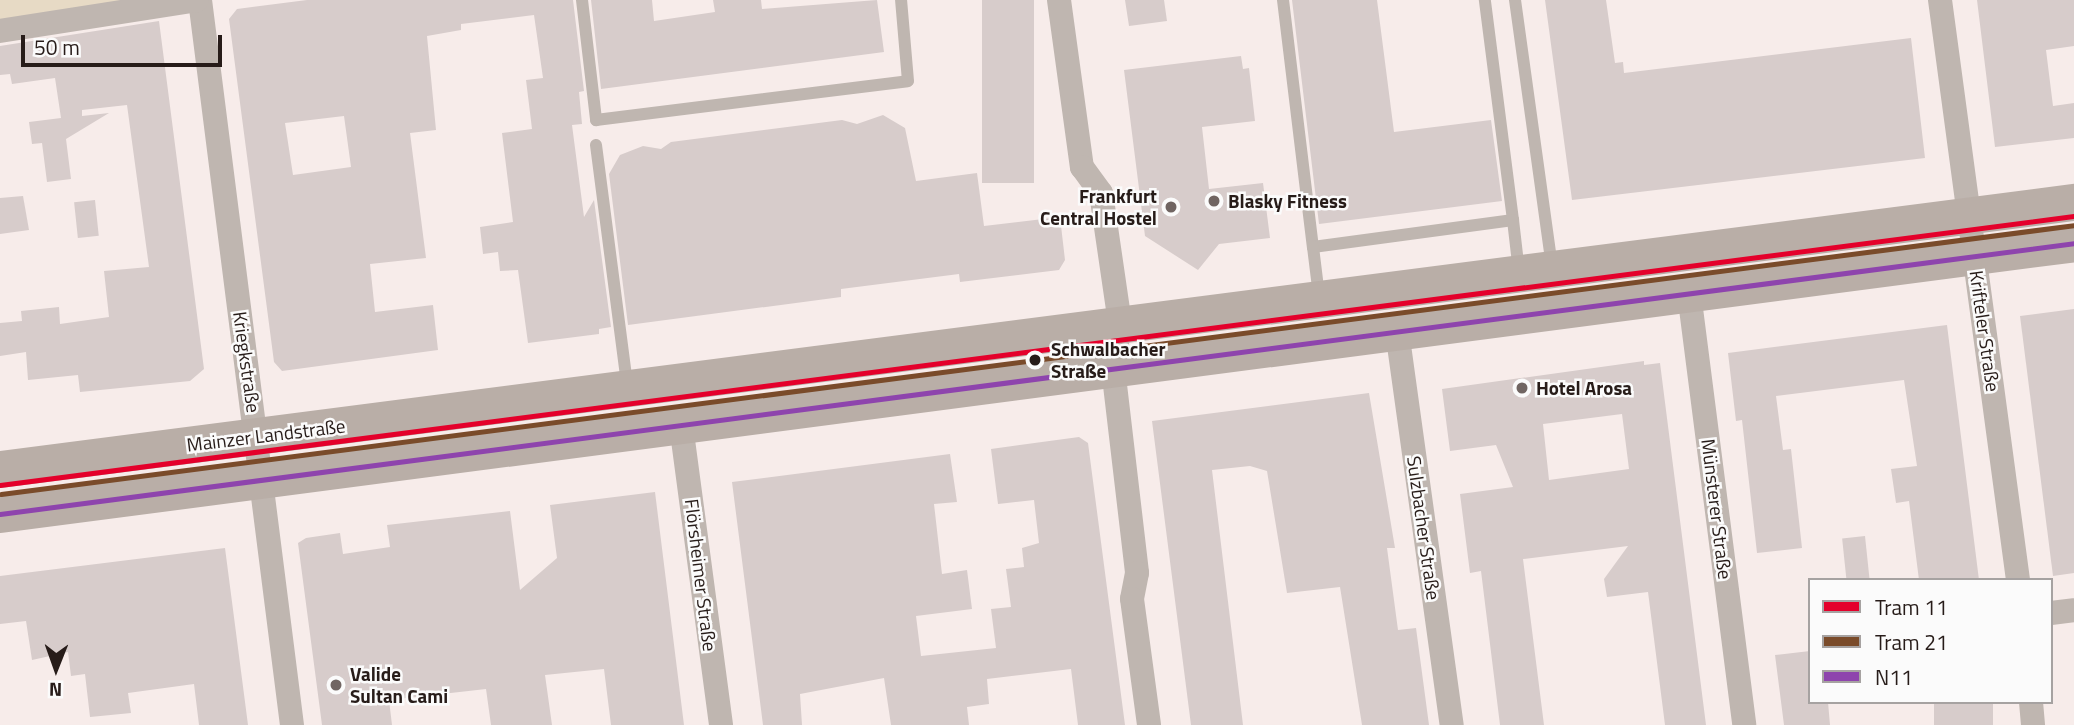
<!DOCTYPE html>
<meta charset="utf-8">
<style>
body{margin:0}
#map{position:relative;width:2074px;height:725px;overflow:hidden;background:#f7ecea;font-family:"Titillium Web",sans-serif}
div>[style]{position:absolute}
.green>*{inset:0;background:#e7dac5}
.building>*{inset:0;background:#d7cccb;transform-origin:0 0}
.lane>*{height:12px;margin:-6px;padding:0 6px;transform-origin:6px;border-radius:6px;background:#bfb6b0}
.street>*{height:24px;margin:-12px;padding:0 12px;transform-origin:12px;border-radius:12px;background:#bfb6b0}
.primary>*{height:37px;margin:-18.5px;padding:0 18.5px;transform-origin:18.5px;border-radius:18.5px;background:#b9aea7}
.bus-1>*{height:5px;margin:-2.5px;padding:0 2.5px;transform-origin:2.5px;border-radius:2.5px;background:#8e44ad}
.tram-1>*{height:5px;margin:-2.5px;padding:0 2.5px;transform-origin:2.5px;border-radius:2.5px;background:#e4002b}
.tram-2>*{height:5px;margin:-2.5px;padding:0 2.5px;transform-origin:2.5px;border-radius:2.5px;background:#7a4b2a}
.dots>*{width:19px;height:19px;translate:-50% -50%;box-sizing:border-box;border:4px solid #fbfbfb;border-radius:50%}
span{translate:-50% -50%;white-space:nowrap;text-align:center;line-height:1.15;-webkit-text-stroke:5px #fbfbfb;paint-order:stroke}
.poi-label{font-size:19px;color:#271c19;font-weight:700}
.right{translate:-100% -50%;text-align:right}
.left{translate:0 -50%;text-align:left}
.street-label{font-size:19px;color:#271c19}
.stop-label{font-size:19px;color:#271c19;font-weight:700}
.legend{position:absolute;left:1808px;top:578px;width:245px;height:126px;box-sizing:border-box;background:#fbfbfb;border:2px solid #a6a2a1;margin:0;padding:9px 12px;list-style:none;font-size:21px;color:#271c19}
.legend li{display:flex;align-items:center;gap:14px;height:35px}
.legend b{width:35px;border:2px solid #a6a2a1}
.north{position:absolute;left:21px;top:634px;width:70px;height:70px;-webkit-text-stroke:5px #fbfbfb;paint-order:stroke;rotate:181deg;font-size:19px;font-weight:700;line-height:28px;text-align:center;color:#271c19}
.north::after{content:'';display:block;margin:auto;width:24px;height:32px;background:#271c19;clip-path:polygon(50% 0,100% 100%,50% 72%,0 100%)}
.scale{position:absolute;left:21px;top:35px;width:201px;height:32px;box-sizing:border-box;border:4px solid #271c19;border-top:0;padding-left:9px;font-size:21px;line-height:24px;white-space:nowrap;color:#271c19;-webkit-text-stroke:5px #fbfbfb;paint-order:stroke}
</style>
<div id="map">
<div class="green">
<i style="clip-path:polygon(0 0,128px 0,0 21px)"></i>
</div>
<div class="building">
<i style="clip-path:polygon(evenodd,307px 0,573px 0,584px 91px,579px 92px,582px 124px,572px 125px,584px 217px,594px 200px,611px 327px,599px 329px,599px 334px,528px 343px,518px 270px,500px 271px,498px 252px,483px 254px,480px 227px,513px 222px,502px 133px,532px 129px,526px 80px,543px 78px,534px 15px,461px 24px,461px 30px,427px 36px,436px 130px,410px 133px,426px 258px,370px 264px,375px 312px,433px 305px,438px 350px,282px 371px,274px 362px,229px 19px,237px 9px,307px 0,344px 116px,351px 167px,293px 175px,285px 123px,344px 116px)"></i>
<i style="clip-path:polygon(591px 0,652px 0,654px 21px,715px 12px,713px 0,761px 0,762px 9px,877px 0,884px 52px,601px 89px)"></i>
<i style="left:982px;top:0;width:52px;height:183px"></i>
<i style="clip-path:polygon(1125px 0,1164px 0,1167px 21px,1129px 26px)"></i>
<i style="clip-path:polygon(1292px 0,1377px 0,1394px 132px,1491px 120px,1502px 201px,1319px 224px)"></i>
<i style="clip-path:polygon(1545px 0,1606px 0,1615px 63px,1623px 62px,1624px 73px,1911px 38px,1925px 158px,1572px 200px)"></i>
<i style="clip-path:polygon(1977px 0,2074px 0,2074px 46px,2046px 50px,2053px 106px,2074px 103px,2074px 138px,1995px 147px)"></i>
<i style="clip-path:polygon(159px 21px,204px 369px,190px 381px,80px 392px,78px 375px,28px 380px,26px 352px,0 356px,0 323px,22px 321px,21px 311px,59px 307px,60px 324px,109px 317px,104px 271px,149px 267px,127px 105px,82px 110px,82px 116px,109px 113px,66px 139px,71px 179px,47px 182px,42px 143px,32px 144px,29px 122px,61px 118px,55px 78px,12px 84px,10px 74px,0 75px,0 46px)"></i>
<i style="clip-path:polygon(1241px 56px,1243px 69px,1249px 68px,1255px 121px,1202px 127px,1209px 189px,1263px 183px,1270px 238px,1219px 244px,1198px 270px,1145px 236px,1124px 70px)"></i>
<i style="clip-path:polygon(883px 115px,905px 128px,916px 181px,977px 173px,984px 226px,1060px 217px,1065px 260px,1059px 270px,960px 282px,959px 274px,841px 289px,841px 297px,628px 325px,609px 174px,620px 155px,643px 146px,661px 149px,671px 142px,842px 120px,857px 124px)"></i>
<i style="clip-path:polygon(23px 196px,29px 230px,0 234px,0 198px)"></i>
<i style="left:95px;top:200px;width:36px;height:21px;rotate:84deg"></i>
<i style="clip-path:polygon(2074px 309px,2074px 573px,2053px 576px,2020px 316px)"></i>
<i style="clip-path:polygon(1947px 325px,1979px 580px,1919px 580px,1909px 501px,1896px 503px,1891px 469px,1917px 466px,1904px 380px,1776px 396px,1783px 450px,1791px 449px,1802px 548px,1757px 553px,1742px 420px,1736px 421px,1728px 353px)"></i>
<i style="clip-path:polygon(evenodd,1644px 361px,1644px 365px,1660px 363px,1706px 725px,1665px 725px,1648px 592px,1607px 597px,1604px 579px,1628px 546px,1523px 559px,1544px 725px,1500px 725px,1481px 571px,1470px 573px,1460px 494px,1513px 487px,1496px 445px,1450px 451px,1442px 389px,1644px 361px,1622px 414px,1629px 469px,1549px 480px,1543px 424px,1622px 414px)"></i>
<i style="clip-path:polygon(1369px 393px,1395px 548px,1387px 548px,1398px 630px,1416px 628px,1429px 725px,1362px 725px,1340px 587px,1287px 593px,1267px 471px,1250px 466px,1212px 470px,1243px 725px,1191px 725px,1152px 421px)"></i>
<i style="clip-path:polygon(1079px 437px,1088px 443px,1125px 725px,1078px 725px,1071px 669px,987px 679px,989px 704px,967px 707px,969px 725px,891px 725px,884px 678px,800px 694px,802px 725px,763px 725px,732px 482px,950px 454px,957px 502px,934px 504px,942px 574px,967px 570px,972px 609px,916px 616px,921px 656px,996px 648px,991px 609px,1011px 607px,1006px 569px,1024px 567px,1022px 548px,1039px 543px,1034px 500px,998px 504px,991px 449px)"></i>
<i style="clip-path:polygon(655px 492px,684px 725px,611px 725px,604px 669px,545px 675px,552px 725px,491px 725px,486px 689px,389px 700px,392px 725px,322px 725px,298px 543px,306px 538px,340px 533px,343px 554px,390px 547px,387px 525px,510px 511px,520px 590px,557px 558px,550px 505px)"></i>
<i style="left:1865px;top:536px;width:44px;height:23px;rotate:84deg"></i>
<i style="clip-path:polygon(225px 548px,248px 725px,199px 725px,194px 684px,128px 693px,131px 713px,90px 717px,85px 674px,71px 676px,68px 652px,32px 660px,26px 621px,0 624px,0 576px)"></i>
<i style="clip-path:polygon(1810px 651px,1810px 702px,1828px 702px,1830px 725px,1784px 725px,1775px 655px)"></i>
<i style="left:1934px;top:702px;width:59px;height:23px"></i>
</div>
<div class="lane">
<i style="left:582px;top:0;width:121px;rotate:83.3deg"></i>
<i style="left:596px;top:120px;width:314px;rotate:-7.1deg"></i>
<i style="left:908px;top:81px;width:81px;rotate:-94.9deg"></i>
<i style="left:1283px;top:0;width:249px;rotate:83.1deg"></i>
<i style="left:1313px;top:247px;width:202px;rotate:-7.7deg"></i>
<i style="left:1513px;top:220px;width:222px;rotate:-97.3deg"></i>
<i style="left:1515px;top:0;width:270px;rotate:82.1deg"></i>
<i style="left:596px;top:145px;width:242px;rotate:82.6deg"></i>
<i style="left:1513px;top:220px;width:52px;rotate:83.4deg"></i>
<i style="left:1313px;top:247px;width:49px;rotate:83deg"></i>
</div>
<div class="street">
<i style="left:200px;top:0;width:731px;rotate:82.77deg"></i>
<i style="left:1059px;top:0;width:169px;rotate:82.2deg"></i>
<i style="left:1082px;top:167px;width:32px;rotate:54deg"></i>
<i style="left:1101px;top:193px;width:132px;rotate:81.7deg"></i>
<i style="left:1120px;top:324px;width:45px;rotate:99deg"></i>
<i style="left:1113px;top:368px;width:206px;rotate:83.3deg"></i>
<i style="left:1137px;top:573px;width:26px;rotate:101deg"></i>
<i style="left:1132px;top:599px;width:127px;rotate:82.3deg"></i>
<i style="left:1940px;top:0;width:585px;rotate:82.34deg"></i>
<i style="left:0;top:31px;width:199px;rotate:-8.9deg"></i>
<i style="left:1689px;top:293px;width:435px;rotate:82.7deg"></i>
<i style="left:1397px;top:331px;width:398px;rotate:82.1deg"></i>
<i style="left:681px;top:425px;width:303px;rotate:82.4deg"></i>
<i style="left:2051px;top:613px;width:23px;rotate:-7deg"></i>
<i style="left:2031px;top:702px;width:23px;rotate:85deg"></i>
</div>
<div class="primary">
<i style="left:0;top:469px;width:2091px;rotate:-7.34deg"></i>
<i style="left:0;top:514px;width:2092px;rotate:-7.44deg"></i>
</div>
<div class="bus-1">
<i style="left:0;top:514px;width:2092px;rotate:-7.44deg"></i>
</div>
<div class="tram-1">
<i style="left:0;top:485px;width:2091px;rotate:-7.39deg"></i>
</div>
<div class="tram-2">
<i style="left:1px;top:494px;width:2090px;rotate:-7.39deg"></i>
</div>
<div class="dots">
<i style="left:1214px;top:201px;background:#706562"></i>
<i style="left:1171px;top:207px;background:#706562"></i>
<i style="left:1035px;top:360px;background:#271c19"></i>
<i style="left:1522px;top:388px;background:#706562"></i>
<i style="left:336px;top:685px;background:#706562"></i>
</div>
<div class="poi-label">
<span class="right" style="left:1157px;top:207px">Frankfurt<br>Central Hostel</span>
<span class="left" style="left:1228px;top:201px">Blasky Fitness</span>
<span class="left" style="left:1536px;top:388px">Hotel Arosa</span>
<span class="left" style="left:350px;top:685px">Valide<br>Sultan Cami</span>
</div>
<div class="street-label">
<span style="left:1985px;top:331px;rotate:82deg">Krifteler Straße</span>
<span style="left:247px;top:362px;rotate:82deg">Kriegkstraße</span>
<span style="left:266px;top:435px;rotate:-7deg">Mainzer Landstraße</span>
<span style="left:1717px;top:509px;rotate:83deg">Münsterer Straße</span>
<span style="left:1424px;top:528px;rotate:82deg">Sulzbacher Straße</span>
<span style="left:701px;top:575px;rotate:83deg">Flörsheimer Straße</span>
</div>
<div class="stop-label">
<span class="left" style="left:1051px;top:360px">Schwalbacher<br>Straße</span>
</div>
<ul class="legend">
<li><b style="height:9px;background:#e4002b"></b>Tram 11</li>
<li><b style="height:9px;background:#7a4b2a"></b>Tram 21</li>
<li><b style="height:9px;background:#8e44ad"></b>N11</li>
</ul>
<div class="north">N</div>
<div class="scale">50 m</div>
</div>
